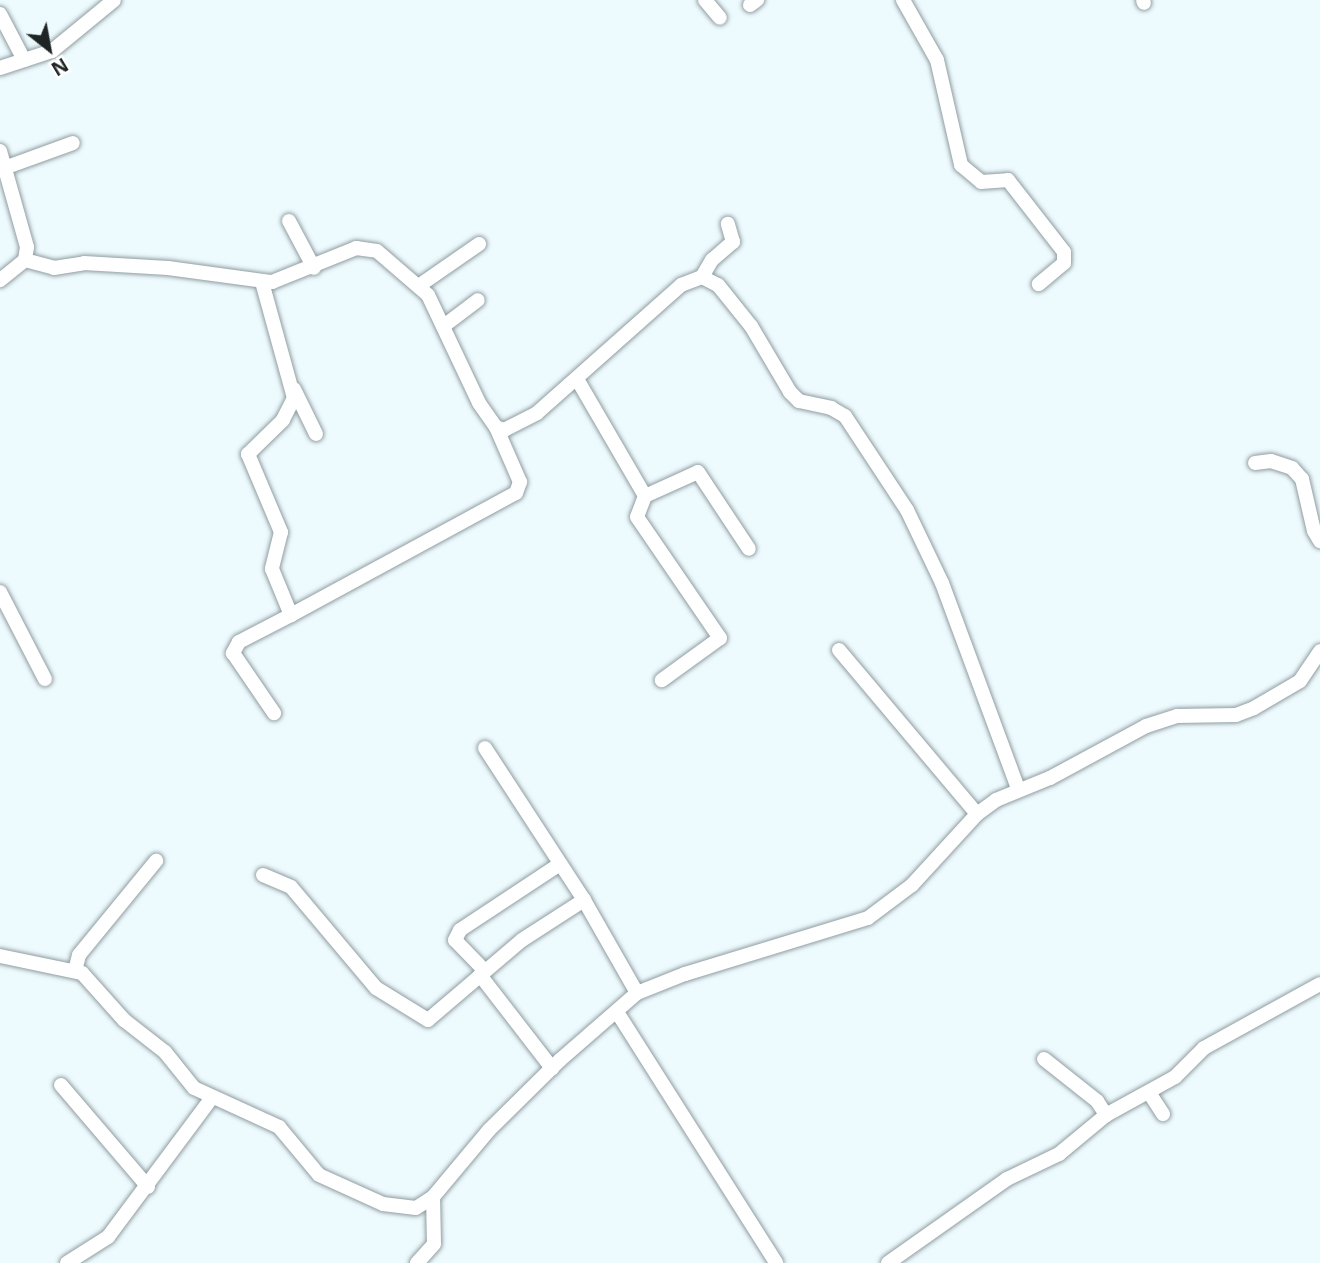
<!DOCTYPE html>
<style>
body{margin:0}
#map{position:relative;width:1320px;height:1263px;overflow:hidden;background:#edfafe;font-family:"Open Sans",sans-serif}
div>[style]{position:absolute}
.roads{filter:drop-shadow(0 0 2px #909da0) drop-shadow(0 0 2px #909da0)}
.minor>*{height:14px;margin:-7px;padding:0 7px;transform-origin:7px;border-radius:7px;background:#fff}
span{translate:-50% -50%;white-space:nowrap;text-align:center;line-height:1.15;-webkit-text-stroke:6px #fff;paint-order:stroke}
.north{position:absolute;left:14px;top:14px;width:70px;height:70px;-webkit-text-stroke:5px #fff;paint-order:stroke;rotate:149deg;font-size:19px;font-weight:700;line-height:28px;text-align:center;color:#1f2425}
.north::after{content:'';display:block;margin:auto;width:24px;height:32px;background:#1f2425;clip-path:polygon(50% 0,100% 100%,50% 72%,0 100%)}
</style>
<div id="map">
<div class="roads">
<div class="minor">
<i style="left:705px;top:0;width:23px;rotate:50deg"></i>
<i style="left:903px;top:0;width:69px;rotate:60.5deg"></i>
<i style="left:937px;top:60px;width:108px;rotate:77.1deg"></i>
<i style="left:961px;top:165px;width:26px;rotate:40deg"></i>
<i style="left:981px;top:182px;width:27px;rotate:-4deg"></i>
<i style="left:1008px;top:180px;width:91px;rotate:52.1deg"></i>
<i style="left:1064px;top:252px;width:11px;rotate:90deg"></i>
<i style="left:1064px;top:263px;width:33px;rotate:140deg"></i>
<i style="left:1143px;top:0;width:3px;rotate:72deg"></i>
<i style="left:750px;top:5px;width:9px;rotate:-36deg"></i>
<i style="left:0;top:14px;width:52px;rotate:62.4deg"></i>
<i style="left:0;top:68px;width:55px;rotate:-18.1deg"></i>
<i style="left:52px;top:51px;width:80px;rotate:-39.4deg"></i>
<i style="left:0;top:151px;width:100px;rotate:74.3deg"></i>
<i style="left:27px;top:247px;width:13px;rotate:99deg"></i>
<i style="left:25px;top:260px;width:32px;rotate:141deg"></i>
<i style="left:7px;top:167px;width:70px;rotate:-20deg"></i>
<i style="left:289px;top:221px;width:53px;rotate:62deg"></i>
<i style="left:25px;top:260px;width:30px;rotate:15deg"></i>
<i style="left:54px;top:268px;width:30px;rotate:-9deg"></i>
<i style="left:84px;top:263px;width:84px;rotate:3.4deg"></i>
<i style="left:168px;top:268px;width:105px;rotate:7.7deg"></i>
<i style="left:272px;top:282px;width:91px;rotate:-22deg"></i>
<i style="left:356px;top:248px;width:21px;rotate:8deg"></i>
<i style="left:377px;top:251px;width:67px;rotate:40.8deg"></i>
<i style="left:428px;top:295px;width:119px;rotate:64.7deg"></i>
<i style="left:479px;top:403px;width:29px;rotate:55deg"></i>
<i style="left:496px;top:427px;width:9px;rotate:21deg"></i>
<i style="left:504px;top:430px;width:37px;rotate:-27deg"></i>
<i style="left:537px;top:413px;width:193px;rotate:-41.6deg"></i>
<i style="left:681px;top:285px;width:22px;rotate:-21deg"></i>
<i style="left:702px;top:277px;width:18px;rotate:27deg"></i>
<i style="left:718px;top:285px;width:53px;rotate:51.2deg"></i>
<i style="left:751px;top:326px;width:77px;rotate:59.4deg"></i>
<i style="left:790px;top:392px;width:13px;rotate:45deg"></i>
<i style="left:799px;top:401px;width:33px;rotate:12deg"></i>
<i style="left:831px;top:408px;width:16px;rotate:30deg"></i>
<i style="left:845px;top:416px;width:113px;rotate:56.6deg"></i>
<i style="left:907px;top:510px;width:81px;rotate:64.4deg"></i>
<i style="left:942px;top:583px;width:219px;rotate:69.7deg"></i>
<i style="left:702px;top:277px;width:20px;rotate:-60deg"></i>
<i style="left:712px;top:260px;width:28px;rotate:-41deg"></i>
<i style="left:733px;top:242px;width:19px;rotate:-106deg"></i>
<i style="left:262px;top:282px;width:120px;rotate:74.6deg"></i>
<i style="left:294px;top:398px;width:25px;rotate:117deg"></i>
<i style="left:283px;top:420px;width:49px;rotate:135.8deg"></i>
<i style="left:248px;top:454px;width:85px;rotate:67.1deg"></i>
<i style="left:281px;top:532px;width:38px;rotate:104deg"></i>
<i style="left:272px;top:569px;width:50px;rotate:67.6deg"></i>
<i style="left:291px;top:615px;width:59px;rotate:152.6deg"></i>
<i style="left:239px;top:642px;width:13px;rotate:119deg"></i>
<i style="left:233px;top:653px;width:73px;rotate:55.7deg"></i>
<i style="left:420px;top:285px;width:72px;rotate:-34.8deg"></i>
<i style="left:445px;top:325px;width:41px;rotate:-37.1deg"></i>
<i style="left:577px;top:379px;width:135px;rotate:59.8deg"></i>
<i style="left:645px;top:496px;width:58px;rotate:-24.4deg"></i>
<i style="left:698px;top:472px;width:92px;rotate:56.5deg"></i>
<i style="left:294px;top:389px;width:50px;rotate:63.9deg"></i>
<i style="left:1255px;top:463px;width:16px;rotate:-7deg"></i>
<i style="left:1271px;top:461px;width:22px;rotate:18deg"></i>
<i style="left:1292px;top:468px;width:15px;rotate:48deg"></i>
<i style="left:1302px;top:479px;width:53px;rotate:77deg"></i>
<i style="left:1314px;top:531px;width:12px;rotate:59deg"></i>
<i style="left:645px;top:496px;width:22px;rotate:111deg"></i>
<i style="left:637px;top:517px;width:147px;rotate:55.6deg"></i>
<i style="left:720px;top:638px;width:72px;rotate:144.1deg"></i>
<i style="left:0;top:592px;width:98px;rotate:62.7deg"></i>
<i style="left:291px;top:615px;width:256px;rotate:-28.5deg"></i>
<i style="left:516px;top:493px;width:12px;rotate:-70deg"></i>
<i style="left:520px;top:482px;width:60px;rotate:-113.6deg"></i>
<i style="left:839px;top:650px;width:214px;rotate:49.9deg"></i>
<i style="left:485px;top:748px;width:181px;rotate:56.9deg"></i>
<i style="left:584px;top:900px;width:107px;rotate:60.3deg"></i>
<i style="left:263px;top:875px;width:30px;rotate:23deg"></i>
<i style="left:291px;top:887px;width:132px;rotate:49.9deg"></i>
<i style="left:376px;top:988px;width:61px;rotate:31.6deg"></i>
<i style="left:428px;top:1020px;width:123px;rotate:-40.4deg"></i>
<i style="left:522px;top:940px;width:74px;rotate:-32.8deg"></i>
<i style="left:0;top:956px;width:84px;rotate:11.7deg"></i>
<i style="left:82px;top:973px;width:63px;rotate:48.2deg"></i>
<i style="left:124px;top:1020px;width:52px;rotate:38deg"></i>
<i style="left:165px;top:1052px;width:46px;rotate:51.1deg"></i>
<i style="left:194px;top:1088px;width:94px;rotate:24.6deg"></i>
<i style="left:279px;top:1127px;width:62px;rotate:50.2deg"></i>
<i style="left:319px;top:1175px;width:70px;rotate:24.4deg"></i>
<i style="left:383px;top:1204px;width:33px;rotate:7deg"></i>
<i style="left:416px;top:1208px;width:20px;rotate:-33deg"></i>
<i style="left:433px;top:1197px;width:87px;rotate:-50.1deg"></i>
<i style="left:489px;top:1130px;width:100px;rotate:-44.6deg"></i>
<i style="left:560px;top:1060px;width:102px;rotate:-41deg"></i>
<i style="left:637px;top:993px;width:52px;rotate:-21.6deg"></i>
<i style="left:685px;top:974px;width:191px;rotate:-17deg"></i>
<i style="left:868px;top:918px;width:55px;rotate:-36.9deg"></i>
<i style="left:912px;top:885px;width:96px;rotate:-47.5deg"></i>
<i style="left:977px;top:814px;width:24px;rotate:-36deg"></i>
<i style="left:996px;top:800px;width:58px;rotate:-22.2deg"></i>
<i style="left:1050px;top:778px;width:109px;rotate:-28.4deg"></i>
<i style="left:1146px;top:726px;width:33px;rotate:-18deg"></i>
<i style="left:1177px;top:716px;width:59px;rotate:-1deg"></i>
<i style="left:1236px;top:715px;width:19px;rotate:-21deg"></i>
<i style="left:1254px;top:708px;width:53px;rotate:-30.4deg"></i>
<i style="left:1300px;top:681px;width:36px;rotate:-56deg"></i>
<i style="left:75px;top:971px;width:16px;rotate:-76deg"></i>
<i style="left:79px;top:955px;width:122px;rotate:-50.7deg"></i>
<i style="left:485px;top:971px;width:43px;rotate:-134.1deg"></i>
<i style="left:455px;top:940px;width:11px;rotate:-63deg"></i>
<i style="left:460px;top:930px;width:120px;rotate:-33.4deg"></i>
<i style="left:480px;top:975px;width:118px;rotate:52.3deg"></i>
<i style="left:617px;top:1012px;width:297px;rotate:57.6deg"></i>
<i style="left:1044px;top:1059px;width:68px;rotate:38.4deg"></i>
<i style="left:1097px;top:1101px;width:17px;rotate:57deg"></i>
<i style="left:61px;top:1085px;width:134px;rotate:49.5deg"></i>
<i style="left:1150px;top:1094px;width:24px;rotate:57deg"></i>
<i style="left:67px;top:1263px;width:49px;rotate:-32.4deg"></i>
<i style="left:108px;top:1237px;width:172px;rotate:-53.3deg"></i>
<i style="left:417px;top:1263px;width:25px;rotate:-48deg"></i>
<i style="left:434px;top:1244px;width:47px;rotate:-91.2deg"></i>
<i style="left:888px;top:1263px;width:146px;rotate:-35.2deg"></i>
<i style="left:1007px;top:1179px;width:58px;rotate:-25.7deg"></i>
<i style="left:1059px;top:1154px;width:61px;rotate:-39.7deg"></i>
<i style="left:1106px;top:1115px;width:79px;rotate:-28.8deg"></i>
<i style="left:1175px;top:1077px;width:41px;rotate:-45deg"></i>
<i style="left:1204px;top:1048px;width:132px;rotate:-28.9deg"></i>
</div>
</div>
<div class="north">N</div>
</div>
